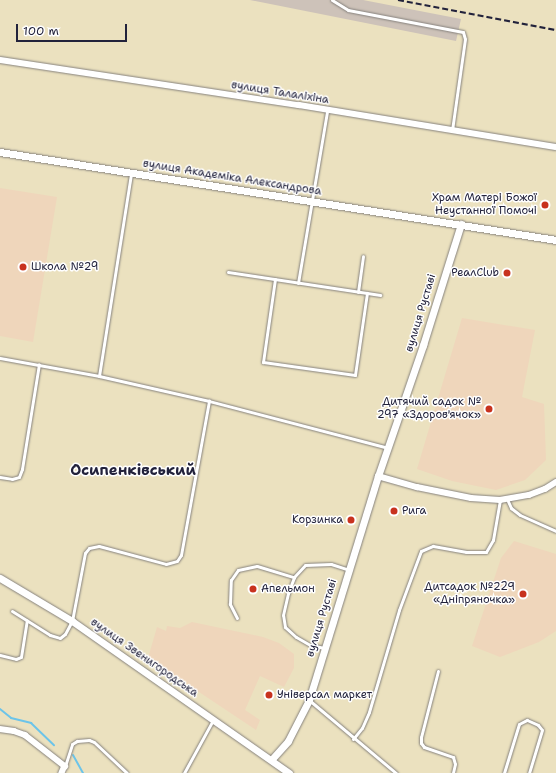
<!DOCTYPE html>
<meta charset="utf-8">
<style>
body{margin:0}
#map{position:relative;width:556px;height:773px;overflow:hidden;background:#ebe1bf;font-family:"Shantell Sans",sans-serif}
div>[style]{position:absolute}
.built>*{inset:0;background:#efd6bb}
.industrial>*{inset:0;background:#cdc2b9}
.stream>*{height:2px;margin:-1px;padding:0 1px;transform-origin:1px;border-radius:1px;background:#6cc4e9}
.roads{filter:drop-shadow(0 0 1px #86827d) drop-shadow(0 0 1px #86827d)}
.service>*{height:3px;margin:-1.5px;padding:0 1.5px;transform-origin:1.5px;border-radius:1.5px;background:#fff}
.minor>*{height:5.5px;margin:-2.75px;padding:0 2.75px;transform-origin:2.75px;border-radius:2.75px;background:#fff}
.tertiary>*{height:7px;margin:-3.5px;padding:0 3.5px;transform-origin:3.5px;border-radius:3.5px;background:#fff}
.rail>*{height:2px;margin-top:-1px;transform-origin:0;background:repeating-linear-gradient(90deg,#22223b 0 6px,transparent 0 9px)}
.dots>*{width:11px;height:11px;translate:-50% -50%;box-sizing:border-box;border:2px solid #fff;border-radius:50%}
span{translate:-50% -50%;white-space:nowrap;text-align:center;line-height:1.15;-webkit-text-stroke:3px #fff;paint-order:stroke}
.street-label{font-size:11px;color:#22223b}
.poi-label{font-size:11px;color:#22223b}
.right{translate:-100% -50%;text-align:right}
.left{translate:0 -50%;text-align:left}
.district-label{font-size:15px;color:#22223b;font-weight:700}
.scale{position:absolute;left:16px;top:24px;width:111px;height:18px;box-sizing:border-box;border:2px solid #22223b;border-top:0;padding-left:5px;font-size:12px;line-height:14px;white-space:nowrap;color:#22223b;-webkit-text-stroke:3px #fff;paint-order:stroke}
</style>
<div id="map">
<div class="built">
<i style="clip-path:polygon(0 188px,57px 197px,33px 342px,0 336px)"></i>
<i style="clip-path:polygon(462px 318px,535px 330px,522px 397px,544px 404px,546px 460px,525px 480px,496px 490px,452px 481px,417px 469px)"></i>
<i style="clip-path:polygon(514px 541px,556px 554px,556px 631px,539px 642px,500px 657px,472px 646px,501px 558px)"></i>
<i style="clip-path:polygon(192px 622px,263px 637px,279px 643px,294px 654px,294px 668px,284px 687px,260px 676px,245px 710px,260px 720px,256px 730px,148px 658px,157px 627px,166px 631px,167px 626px,180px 628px)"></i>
</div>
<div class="industrial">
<i style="clip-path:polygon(250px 0,363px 0,461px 19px,456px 41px)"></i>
</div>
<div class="stream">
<i style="left:0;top:709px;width:14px;rotate:39deg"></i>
<i style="left:11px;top:718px;width:21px;rotate:14deg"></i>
<i style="left:31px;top:723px;width:32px;rotate:44deg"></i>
<i style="left:73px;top:755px;width:21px;rotate:61deg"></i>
</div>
<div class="roads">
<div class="service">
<i style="left:332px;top:0;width:19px;rotate:32deg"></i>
<i style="left:348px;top:10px;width:117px;rotate:10.8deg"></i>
<i style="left:463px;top:32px;width:7px;rotate:74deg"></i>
<i style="left:465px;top:39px;width:92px;rotate:98.1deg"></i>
<i style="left:228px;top:272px;width:154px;rotate:8.6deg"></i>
<i style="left:275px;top:279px;width:84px;rotate:98.2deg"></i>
<i style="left:263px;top:362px;width:93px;rotate:8deg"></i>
<i style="left:355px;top:375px;width:83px;rotate:-81.7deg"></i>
<i style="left:298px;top:283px;width:174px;rotate:-80.4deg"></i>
<i style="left:358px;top:292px;width:36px;rotate:-82deg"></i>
<i style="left:0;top:358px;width:101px;rotate:10.3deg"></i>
<i style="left:99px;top:376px;width:113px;rotate:12.8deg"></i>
<i style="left:209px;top:401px;width:185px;rotate:14.7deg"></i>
<i style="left:99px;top:376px;width:206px;rotate:-81deg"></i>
<i style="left:0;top:477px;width:12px;rotate:9deg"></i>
<i style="left:12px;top:479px;width:7px;rotate:-16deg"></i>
<i style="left:19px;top:477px;width:9px;rotate:-69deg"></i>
<i style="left:22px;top:469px;width:106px;rotate:-80.8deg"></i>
<i style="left:507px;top:499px;width:10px;rotate:66deg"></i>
<i style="left:511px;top:508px;width:11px;rotate:38deg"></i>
<i style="left:520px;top:515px;width:39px;rotate:24deg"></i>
<i style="left:12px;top:611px;width:45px;rotate:32.3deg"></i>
<i style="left:50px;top:635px;width:10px;rotate:17deg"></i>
<i style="left:60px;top:638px;width:6px;rotate:-39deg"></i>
<i style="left:65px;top:634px;width:15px;rotate:-62deg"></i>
<i style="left:72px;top:621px;width:69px;rotate:-79.2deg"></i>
<i style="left:85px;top:553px;width:6px;rotate:-51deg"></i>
<i style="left:89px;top:548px;width:10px;rotate:-11deg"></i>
<i style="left:99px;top:546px;width:69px;rotate:15deg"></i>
<i style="left:166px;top:564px;width:11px;rotate:-15deg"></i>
<i style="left:177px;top:561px;width:7px;rotate:-56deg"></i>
<i style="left:181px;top:555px;width:157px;rotate:-79.7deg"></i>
<i style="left:237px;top:618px;width:16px;rotate:-117deg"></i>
<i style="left:230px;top:604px;width:24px;rotate:-88deg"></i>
<i style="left:231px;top:580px;width:12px;rotate:-55deg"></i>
<i style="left:238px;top:570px;width:19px;rotate:-12deg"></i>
<i style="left:257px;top:566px;width:39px;rotate:17deg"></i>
<i style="left:324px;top:648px;width:14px;rotate:-168deg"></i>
<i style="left:310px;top:645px;width:16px;rotate:-150deg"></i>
<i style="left:296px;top:637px;width:15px;rotate:-138deg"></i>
<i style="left:285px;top:627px;width:12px;rotate:-99deg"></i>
<i style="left:283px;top:615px;width:23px;rotate:-77deg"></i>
<i style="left:288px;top:593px;width:17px;rotate:-69deg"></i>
<i style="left:294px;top:577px;width:16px;rotate:-47deg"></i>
<i style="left:305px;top:565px;width:26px;rotate:-2deg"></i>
<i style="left:331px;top:564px;width:19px;rotate:18deg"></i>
<i style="left:0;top:655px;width:16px;rotate:14deg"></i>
<i style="left:16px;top:659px;width:5px;rotate:-22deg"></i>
<i style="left:21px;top:657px;width:37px;rotate:-81deg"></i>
<i style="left:438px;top:671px;width:68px;rotate:104.4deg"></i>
<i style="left:421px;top:737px;width:6px;rotate:90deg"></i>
<i style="left:421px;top:743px;width:5px;rotate:53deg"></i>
<i style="left:424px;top:747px;width:31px;rotate:19deg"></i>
<i style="left:453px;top:757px;width:7px;rotate:74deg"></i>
<i style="left:455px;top:764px;width:9px;rotate:103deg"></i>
<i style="left:309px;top:700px;width:114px;rotate:40deg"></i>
<i style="left:353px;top:739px;width:14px;rotate:-51deg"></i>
<i style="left:362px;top:728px;width:17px;rotate:-66deg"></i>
<i style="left:369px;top:712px;width:106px;rotate:-73.6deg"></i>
<i style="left:399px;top:610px;width:63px;rotate:-69.6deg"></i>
<i style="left:421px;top:551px;width:13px;rotate:-23deg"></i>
<i style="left:433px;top:546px;width:34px;rotate:10deg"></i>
<i style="left:466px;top:552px;width:20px"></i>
<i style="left:486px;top:552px;width:14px;rotate:-60deg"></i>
<i style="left:493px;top:540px;width:41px;rotate:-80.1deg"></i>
<i style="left:65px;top:766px;width:23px;rotate:-72deg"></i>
<i style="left:72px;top:744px;width:6px;rotate:-31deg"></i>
<i style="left:77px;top:741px;width:12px;rotate:-5deg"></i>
<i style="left:89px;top:740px;width:5px;rotate:22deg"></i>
<i style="left:94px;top:742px;width:45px;rotate:43.2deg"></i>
<i style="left:184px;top:773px;width:60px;rotate:-61.3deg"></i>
<i style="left:504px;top:773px;width:51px;rotate:-73deg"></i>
<i style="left:519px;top:724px;width:9px;rotate:-27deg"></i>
<i style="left:527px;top:720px;width:12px;rotate:24deg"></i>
<i style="left:538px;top:725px;width:6px;rotate:51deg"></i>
<i style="left:542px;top:730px;width:45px;rotate:106.8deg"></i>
</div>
<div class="minor">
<i style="left:0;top:60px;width:302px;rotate:8.6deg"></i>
<i style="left:299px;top:105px;width:260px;rotate:9.3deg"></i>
<i style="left:378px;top:476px;width:41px;rotate:15.8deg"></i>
<i style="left:417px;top:487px;width:55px;rotate:11.5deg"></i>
<i style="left:471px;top:498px;width:29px;rotate:4deg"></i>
<i style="left:500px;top:500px;width:29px;rotate:-10deg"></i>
<i style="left:529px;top:495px;width:17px;rotate:-21deg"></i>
<i style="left:545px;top:489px;width:13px;rotate:-32deg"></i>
<i style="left:0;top:729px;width:14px;rotate:8deg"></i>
<i style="left:14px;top:731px;width:12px;rotate:20deg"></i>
<i style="left:25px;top:735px;width:51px;rotate:37.8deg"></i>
<i style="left:65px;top:766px;width:8px;rotate:113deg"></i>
</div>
<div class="tertiary">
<i style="left:0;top:152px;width:563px;rotate:8.99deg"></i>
<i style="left:0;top:578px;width:84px;rotate:30.8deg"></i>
<i style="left:72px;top:621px;width:265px;rotate:35deg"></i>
<i style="left:272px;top:759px;width:24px;rotate:-48deg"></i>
<i style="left:288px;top:741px;width:46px;rotate:-62.9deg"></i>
<i style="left:309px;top:700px;width:234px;rotate:-72.9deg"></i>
<i style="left:378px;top:476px;width:139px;rotate:-71deg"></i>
<i style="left:423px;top:345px;width:127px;rotate:-72.6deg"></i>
</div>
</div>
<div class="rail">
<i style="left:398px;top:0;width:161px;rotate:10.8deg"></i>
</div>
<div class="dots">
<i style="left:545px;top:205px;background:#c8321e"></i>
<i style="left:23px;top:267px;background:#c8321e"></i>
<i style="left:507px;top:273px;background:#c8321e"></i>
<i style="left:489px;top:409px;background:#c8321e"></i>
<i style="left:394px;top:511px;background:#c8321e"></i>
<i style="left:351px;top:520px;background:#c8321e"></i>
<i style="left:253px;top:589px;background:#c8321e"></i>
<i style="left:523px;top:594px;background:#c8321e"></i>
<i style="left:269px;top:695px;background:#c8321e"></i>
</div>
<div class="street-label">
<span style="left:280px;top:93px;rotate:9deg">вулиця Талаліхіна</span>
<span style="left:232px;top:178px;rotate:9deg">вулиця Академіка Александрова</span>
<span style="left:421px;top:313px;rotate:-73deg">вулиця Руставі</span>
<span style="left:322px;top:618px;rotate:-73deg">вулиця Руставі</span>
<span style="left:144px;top:658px;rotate:35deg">вулиця Звенигородська</span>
</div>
<div class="poi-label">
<span class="right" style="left:537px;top:205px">Храм Матері Божої<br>Неустанної Помочі</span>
<span class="left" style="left:31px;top:267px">Школа №29</span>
<span class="right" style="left:499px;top:273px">РеалClub</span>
<span class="right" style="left:481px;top:409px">Дитячий садок №<br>297 «Здоров'ячок»</span>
<span class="left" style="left:402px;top:511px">Рига</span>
<span class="right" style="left:343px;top:520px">Корзинка</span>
<span class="right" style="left:515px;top:594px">Дитсадок №229<br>«Дніпряночка»</span>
<span class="left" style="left:261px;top:589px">Апельмон</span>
<span class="left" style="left:277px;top:695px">Універсал маркет</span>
</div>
<div class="district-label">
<span style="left:133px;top:471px">Осипенківський</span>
</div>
<div class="scale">100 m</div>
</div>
